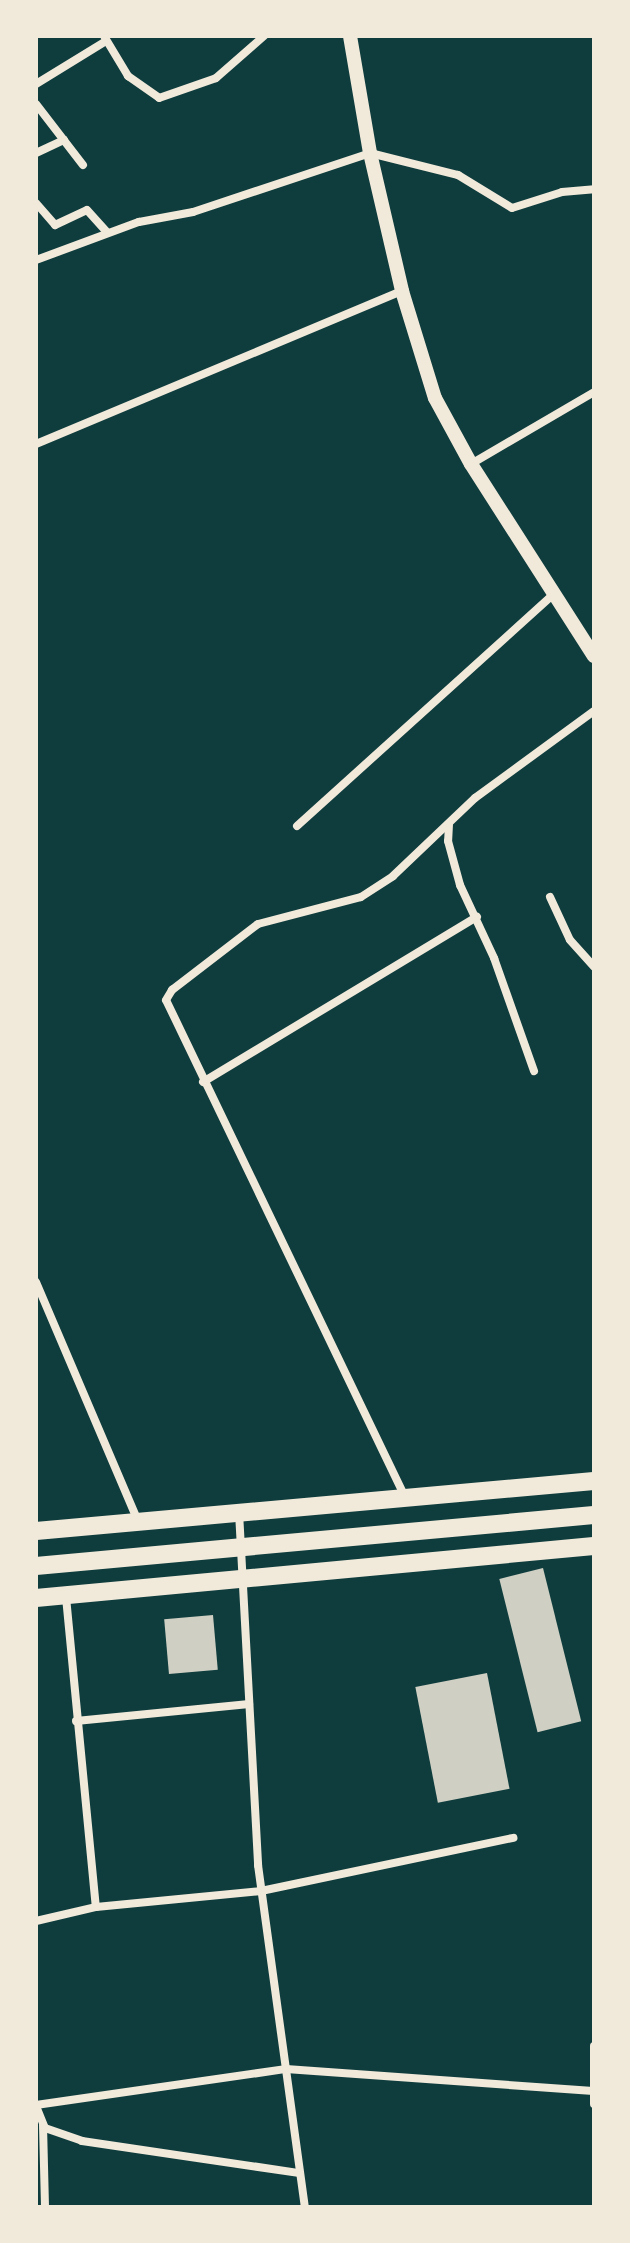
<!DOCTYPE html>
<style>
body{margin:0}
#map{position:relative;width:630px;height:2243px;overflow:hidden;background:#0f3d3e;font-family:Raleway,sans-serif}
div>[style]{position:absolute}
.building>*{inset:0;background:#cfcfc3;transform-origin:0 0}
.minor>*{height:8px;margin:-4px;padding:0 4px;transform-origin:4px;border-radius:4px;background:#f1e9da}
.tertiary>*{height:14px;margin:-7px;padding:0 7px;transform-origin:7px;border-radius:7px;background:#f1e9da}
.primary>*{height:18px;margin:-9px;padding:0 9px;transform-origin:9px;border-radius:9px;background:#f1e9da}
span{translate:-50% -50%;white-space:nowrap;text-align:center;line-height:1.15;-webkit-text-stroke:8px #f1e9da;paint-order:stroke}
.frame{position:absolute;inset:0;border:38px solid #f1e9da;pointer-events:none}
</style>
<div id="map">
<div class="building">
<i style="left:543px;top:1568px;width:158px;height:45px;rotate:76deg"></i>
<i style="left:213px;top:1615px;width:55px;height:49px;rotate:85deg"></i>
<i style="left:487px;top:1673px;width:118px;height:73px;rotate:79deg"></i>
</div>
<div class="minor">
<i style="left:104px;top:36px;width:47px;rotate:59deg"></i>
<i style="left:128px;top:76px;width:38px;rotate:35deg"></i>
<i style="left:159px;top:98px;width:60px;rotate:-19.3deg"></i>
<i style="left:216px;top:78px;width:64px;rotate:-41.2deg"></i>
<i style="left:36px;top:84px;width:82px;rotate:-31.6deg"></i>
<i style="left:36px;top:104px;width:77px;rotate:52.4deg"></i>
<i style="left:36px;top:153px;width:31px;rotate:-25deg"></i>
<i style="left:36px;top:203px;width:29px;rotate:49deg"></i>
<i style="left:55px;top:225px;width:35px;rotate:-25deg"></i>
<i style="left:87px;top:210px;width:30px;rotate:48deg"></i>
<i style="left:36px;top:260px;width:110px;rotate:-20.3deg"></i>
<i style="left:139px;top:222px;width:55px;rotate:-10.5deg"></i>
<i style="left:193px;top:212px;width:187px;rotate:-18.4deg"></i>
<i style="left:370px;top:153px;width:91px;rotate:14deg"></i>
<i style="left:458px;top:175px;width:63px;rotate:31.4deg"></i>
<i style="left:512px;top:208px;width:52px;rotate:-17.7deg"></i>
<i style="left:562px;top:192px;width:32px;rotate:-5deg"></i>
<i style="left:36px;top:444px;width:397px;rotate:-22.7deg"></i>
<i style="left:471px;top:464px;width:143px;rotate:-30.3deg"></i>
<i style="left:449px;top:824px;width:17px;rotate:93deg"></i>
<i style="left:448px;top:841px;width:46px;rotate:74.7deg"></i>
<i style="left:460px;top:885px;width:81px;rotate:65deg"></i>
<i style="left:494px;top:958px;width:120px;rotate:70.5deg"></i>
<i style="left:297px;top:826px;width:346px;rotate:-42.1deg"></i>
<i style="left:550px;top:897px;width:47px;rotate:65.1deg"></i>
<i style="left:570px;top:940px;width:36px;rotate:48deg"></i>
<i style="left:203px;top:1082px;width:320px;rotate:-31.1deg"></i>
<i style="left:36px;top:1282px;width:258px;rotate:66.9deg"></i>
<i style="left:405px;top:1497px;width:551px;rotate:-115.68deg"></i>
<i style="left:166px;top:1000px;width:12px;rotate:-59deg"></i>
<i style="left:172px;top:990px;width:108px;rotate:-37.5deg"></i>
<i style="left:258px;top:924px;width:106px;rotate:-14.7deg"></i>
<i style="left:361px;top:897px;width:38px;rotate:-33deg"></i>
<i style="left:393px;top:876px;width:113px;rotate:-43.6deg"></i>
<i style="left:475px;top:798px;width:147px;rotate:-36.2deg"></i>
<i style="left:239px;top:1512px;width:354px;rotate:86.9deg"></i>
<i style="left:258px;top:1865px;width:345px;rotate:82.2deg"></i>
<i style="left:66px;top:1597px;width:311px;rotate:84.5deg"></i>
<i style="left:76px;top:1721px;width:174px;rotate:-5.6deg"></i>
<i style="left:36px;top:1921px;width:62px;rotate:-13.1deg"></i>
<i style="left:96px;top:1907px;width:166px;rotate:-5.5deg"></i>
<i style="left:261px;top:1891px;width:258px;rotate:-11.9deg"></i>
<i style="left:594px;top:2046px;width:58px;rotate:90deg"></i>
<i style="left:36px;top:2105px;width:253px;rotate:-8.2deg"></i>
<i style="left:286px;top:2069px;width:308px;rotate:4.1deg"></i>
<i style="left:36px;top:2106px;width:24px;rotate:68deg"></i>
<i style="left:45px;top:2128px;width:39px;rotate:19deg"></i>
<i style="left:82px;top:2141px;width:220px;rotate:8.4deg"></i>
<i style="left:43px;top:2125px;width:82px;rotate:88.6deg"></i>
</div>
<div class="tertiary">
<i style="left:350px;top:36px;width:119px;rotate:80.3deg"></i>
<i style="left:370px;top:153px;width:142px;rotate:76.9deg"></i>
<i style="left:402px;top:291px;width:112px;rotate:72.9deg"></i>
<i style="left:435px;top:398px;width:75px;rotate:61.4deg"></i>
<i style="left:471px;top:464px;width:228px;rotate:57.4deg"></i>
</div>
<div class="primary">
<i style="left:36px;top:1531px;width:560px;rotate:-5.12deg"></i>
<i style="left:36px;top:1566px;width:560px;rotate:-5.22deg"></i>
<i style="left:36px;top:1598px;width:560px;rotate:-5.32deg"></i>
</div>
<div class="frame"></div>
</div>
